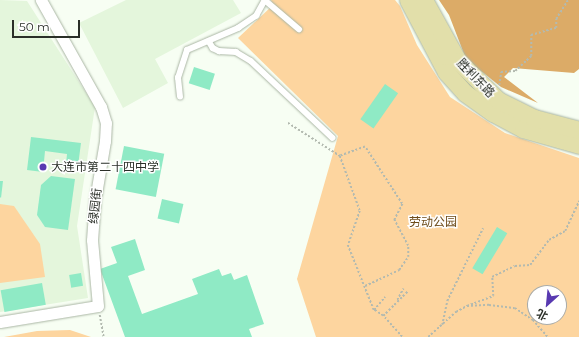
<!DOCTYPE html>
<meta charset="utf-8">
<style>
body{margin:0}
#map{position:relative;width:579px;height:337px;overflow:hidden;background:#f7fef3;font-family:Montserrat,"Noto Sans SC",sans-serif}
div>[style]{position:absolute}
.built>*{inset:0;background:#e4f6dc}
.green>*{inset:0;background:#fdd59f}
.forest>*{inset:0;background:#dcab67}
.building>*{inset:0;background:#8feac5;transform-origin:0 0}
.path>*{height:1.5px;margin-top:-0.75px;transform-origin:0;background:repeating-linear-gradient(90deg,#b3bab0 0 2px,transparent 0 4px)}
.roads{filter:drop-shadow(0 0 1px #aab6a4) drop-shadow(0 0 1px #aab6a4)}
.lane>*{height:5.5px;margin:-2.75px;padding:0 2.75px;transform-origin:2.75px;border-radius:2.75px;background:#fff}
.street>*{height:11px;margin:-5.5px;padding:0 5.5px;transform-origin:5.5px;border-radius:5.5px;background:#fff}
.primary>*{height:17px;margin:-8.5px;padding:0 8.5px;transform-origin:8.5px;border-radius:8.5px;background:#e2dfaa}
.dots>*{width:11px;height:11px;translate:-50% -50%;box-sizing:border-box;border:2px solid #fff;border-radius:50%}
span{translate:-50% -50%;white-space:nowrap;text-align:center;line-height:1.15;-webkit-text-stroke:3px #fff;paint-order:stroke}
.street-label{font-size:12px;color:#2a2f28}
.poi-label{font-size:12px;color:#2a2f28}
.left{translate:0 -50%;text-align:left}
.park-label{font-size:12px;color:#6f4d1b}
.north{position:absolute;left:527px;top:285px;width:40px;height:40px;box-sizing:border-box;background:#fff;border:1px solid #aaaca9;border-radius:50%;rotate:207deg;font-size:11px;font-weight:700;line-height:16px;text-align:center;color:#2a2f28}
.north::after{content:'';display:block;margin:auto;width:14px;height:18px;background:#5839b1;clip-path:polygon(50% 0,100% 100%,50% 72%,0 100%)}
.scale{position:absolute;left:12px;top:20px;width:68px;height:18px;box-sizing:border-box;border:2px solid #2a2f28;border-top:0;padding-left:5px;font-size:12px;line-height:14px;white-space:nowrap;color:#2a2f28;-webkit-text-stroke:3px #fff;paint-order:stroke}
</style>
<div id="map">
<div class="built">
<i style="clip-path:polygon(0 0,27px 1px,95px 107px,77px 226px,88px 298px,0 312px)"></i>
<i style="clip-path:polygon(126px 0,233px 0,241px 13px,155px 59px,168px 83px,123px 108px,79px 23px)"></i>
</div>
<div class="green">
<i style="clip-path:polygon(evenodd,271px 0,395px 0,400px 6px,417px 45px,450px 97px,505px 133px,579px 158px,579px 337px,316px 337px,297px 279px,338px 136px,238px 38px,273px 5px,271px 0,535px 293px,559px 293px,559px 317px,535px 317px,535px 293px)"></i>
<i style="clip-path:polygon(0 204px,14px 206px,40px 244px,45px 277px,0 283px)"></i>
<i style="clip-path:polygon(70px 330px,91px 337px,4px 337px,37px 331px)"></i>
</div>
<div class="forest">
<i style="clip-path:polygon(439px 0,579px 0,579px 69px,574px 73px,513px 68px,504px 77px,538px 103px,501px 87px,466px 59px,449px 15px)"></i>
</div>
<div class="building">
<i style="left:194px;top:67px;width:22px;height:17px;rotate:18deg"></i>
<i style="left:385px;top:84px;width:16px;height:43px;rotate:35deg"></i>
<i style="clip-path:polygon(31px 137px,81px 143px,78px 166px,66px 164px,67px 154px,45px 151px,43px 172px,27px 170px)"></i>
<i style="left:124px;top:146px;width:41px;height:44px;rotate:11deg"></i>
<i style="clip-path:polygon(51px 176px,75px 179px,68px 230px,45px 227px,37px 215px,41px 185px)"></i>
<i style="clip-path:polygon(0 181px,3px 181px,1px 198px,0 197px)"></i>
<i style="left:162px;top:199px;width:22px;height:20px;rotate:13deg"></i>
<i style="left:497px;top:227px;width:12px;height:48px;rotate:31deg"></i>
<i style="clip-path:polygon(135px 239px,145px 270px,128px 276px,142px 314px,198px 294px,192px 279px,219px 269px,222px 276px,231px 273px,234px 280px,247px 275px,264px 324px,249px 329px,252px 337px,125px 337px,100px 269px,117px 263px,111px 247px)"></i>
<i style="left:81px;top:273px;width:13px;height:12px;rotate:81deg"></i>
<i style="left:42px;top:283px;width:22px;height:42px;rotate:80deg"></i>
</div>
<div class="path">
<i style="left:499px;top:85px;width:13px;rotate:-81deg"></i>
<i style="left:501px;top:72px;width:14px;rotate:-4deg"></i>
<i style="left:515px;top:71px;width:22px;rotate:-43deg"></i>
<i style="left:531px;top:56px;width:21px;rotate:-90deg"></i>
<i style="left:531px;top:35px;width:26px;rotate:-16deg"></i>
<i style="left:556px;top:28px;width:9px;rotate:-90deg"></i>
<i style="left:556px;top:19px;width:22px;rotate:-58deg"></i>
<i style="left:288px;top:123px;width:62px;rotate:32.4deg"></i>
<i style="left:365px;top:286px;width:38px;rotate:-25deg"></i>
<i style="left:399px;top:270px;width:16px;rotate:-55deg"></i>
<i style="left:408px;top:257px;width:11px;rotate:-90deg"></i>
<i style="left:408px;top:246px;width:30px;rotate:-118deg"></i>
<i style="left:394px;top:220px;width:18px;rotate:-63deg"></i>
<i style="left:402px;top:204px;width:68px;rotate:-123deg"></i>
<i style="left:365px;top:147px;width:27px;rotate:160deg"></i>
<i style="left:340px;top:156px;width:59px;rotate:70deg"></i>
<i style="left:360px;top:211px;width:36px;rotate:109deg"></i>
<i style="left:348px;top:245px;width:70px;rotate:68.2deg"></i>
<i style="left:397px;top:300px;width:13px;rotate:-61deg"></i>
<i style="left:467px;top:306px;width:28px;rotate:-21deg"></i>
<i style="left:493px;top:296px;width:19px;rotate:-93deg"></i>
<i style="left:492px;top:277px;width:25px;rotate:-26deg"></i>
<i style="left:515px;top:266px;width:15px;rotate:-4deg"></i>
<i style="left:530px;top:265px;width:31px;rotate:-53deg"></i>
<i style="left:549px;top:240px;width:18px;rotate:-29deg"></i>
<i style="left:565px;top:231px;width:33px;rotate:-65deg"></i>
<i style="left:100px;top:315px;width:22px;rotate:80deg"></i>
<i style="left:383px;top:316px;width:11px;rotate:-146deg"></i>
<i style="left:374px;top:310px;width:17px;rotate:-50deg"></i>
<i style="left:442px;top:325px;width:25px;rotate:-78deg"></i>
<i style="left:447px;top:301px;width:81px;rotate:-63.7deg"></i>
<i style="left:402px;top:337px;width:28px;rotate:-132deg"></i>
<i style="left:383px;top:316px;width:35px;rotate:-45deg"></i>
<i style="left:428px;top:337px;width:38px;rotate:-42deg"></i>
<i style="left:456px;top:312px;width:13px;rotate:-29deg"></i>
<i style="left:467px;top:306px;width:22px;rotate:-3deg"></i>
<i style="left:489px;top:305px;width:26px;rotate:7deg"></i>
<i style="left:515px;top:308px;width:22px;rotate:34deg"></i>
<i style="left:533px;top:320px;width:23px;rotate:49deg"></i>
</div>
<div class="roads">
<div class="lane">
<i style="left:265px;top:0;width:45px;rotate:40.5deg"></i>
<i style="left:209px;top:41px;width:8px;rotate:60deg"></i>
<i style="left:213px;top:48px;width:7px;rotate:27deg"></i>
<i style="left:219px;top:51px;width:17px;rotate:3deg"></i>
<i style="left:236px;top:52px;width:17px;rotate:31deg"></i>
<i style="left:251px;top:61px;width:112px;rotate:43.2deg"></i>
<i style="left:180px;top:97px;width:19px;rotate:-96deg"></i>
<i style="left:178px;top:78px;width:29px;rotate:-72deg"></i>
<i style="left:187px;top:50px;width:56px;rotate:-23.3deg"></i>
<i style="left:238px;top:28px;width:22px;rotate:-34deg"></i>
<i style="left:256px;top:16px;width:18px;rotate:-61deg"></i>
</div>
<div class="street">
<i style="left:0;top:322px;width:99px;rotate:-9.3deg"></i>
<i style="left:98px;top:306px;width:66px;rotate:-95.2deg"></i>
<i style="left:92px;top:240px;width:40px;rotate:-85.7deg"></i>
<i style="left:95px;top:200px;width:60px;rotate:-80.4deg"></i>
<i style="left:105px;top:141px;width:18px;rotate:-87deg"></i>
<i style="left:106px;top:123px;width:17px;rotate:-107deg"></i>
<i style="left:101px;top:107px;width:123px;rotate:-119.3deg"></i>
</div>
<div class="primary">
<i style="left:408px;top:0;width:81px;rotate:62.2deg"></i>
<i style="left:446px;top:72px;width:28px;rotate:48deg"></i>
<i style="left:465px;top:93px;width:34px;rotate:36deg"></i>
<i style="left:493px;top:113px;width:34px;rotate:28deg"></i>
<i style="left:523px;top:129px;width:58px;rotate:15.9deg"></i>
<i style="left:424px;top:0;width:70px;rotate:60.9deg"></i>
<i style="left:458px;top:61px;width:56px;rotate:44.3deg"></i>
<i style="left:498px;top:100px;width:40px;rotate:26.6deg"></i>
<i style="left:534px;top:118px;width:47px;rotate:14.9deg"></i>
</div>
</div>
<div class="dots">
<i style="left:43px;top:167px;background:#5839b1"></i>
</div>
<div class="street-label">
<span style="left:476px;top:78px;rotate:46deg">胜利东路</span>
<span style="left:95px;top:206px;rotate:-84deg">绿园街</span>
</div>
<div class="poi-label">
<span class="left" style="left:51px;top:167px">大连市第二十四中学</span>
</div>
<div class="park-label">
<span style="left:433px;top:222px">劳动公园</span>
</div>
<div class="north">北</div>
<div class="scale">50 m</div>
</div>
